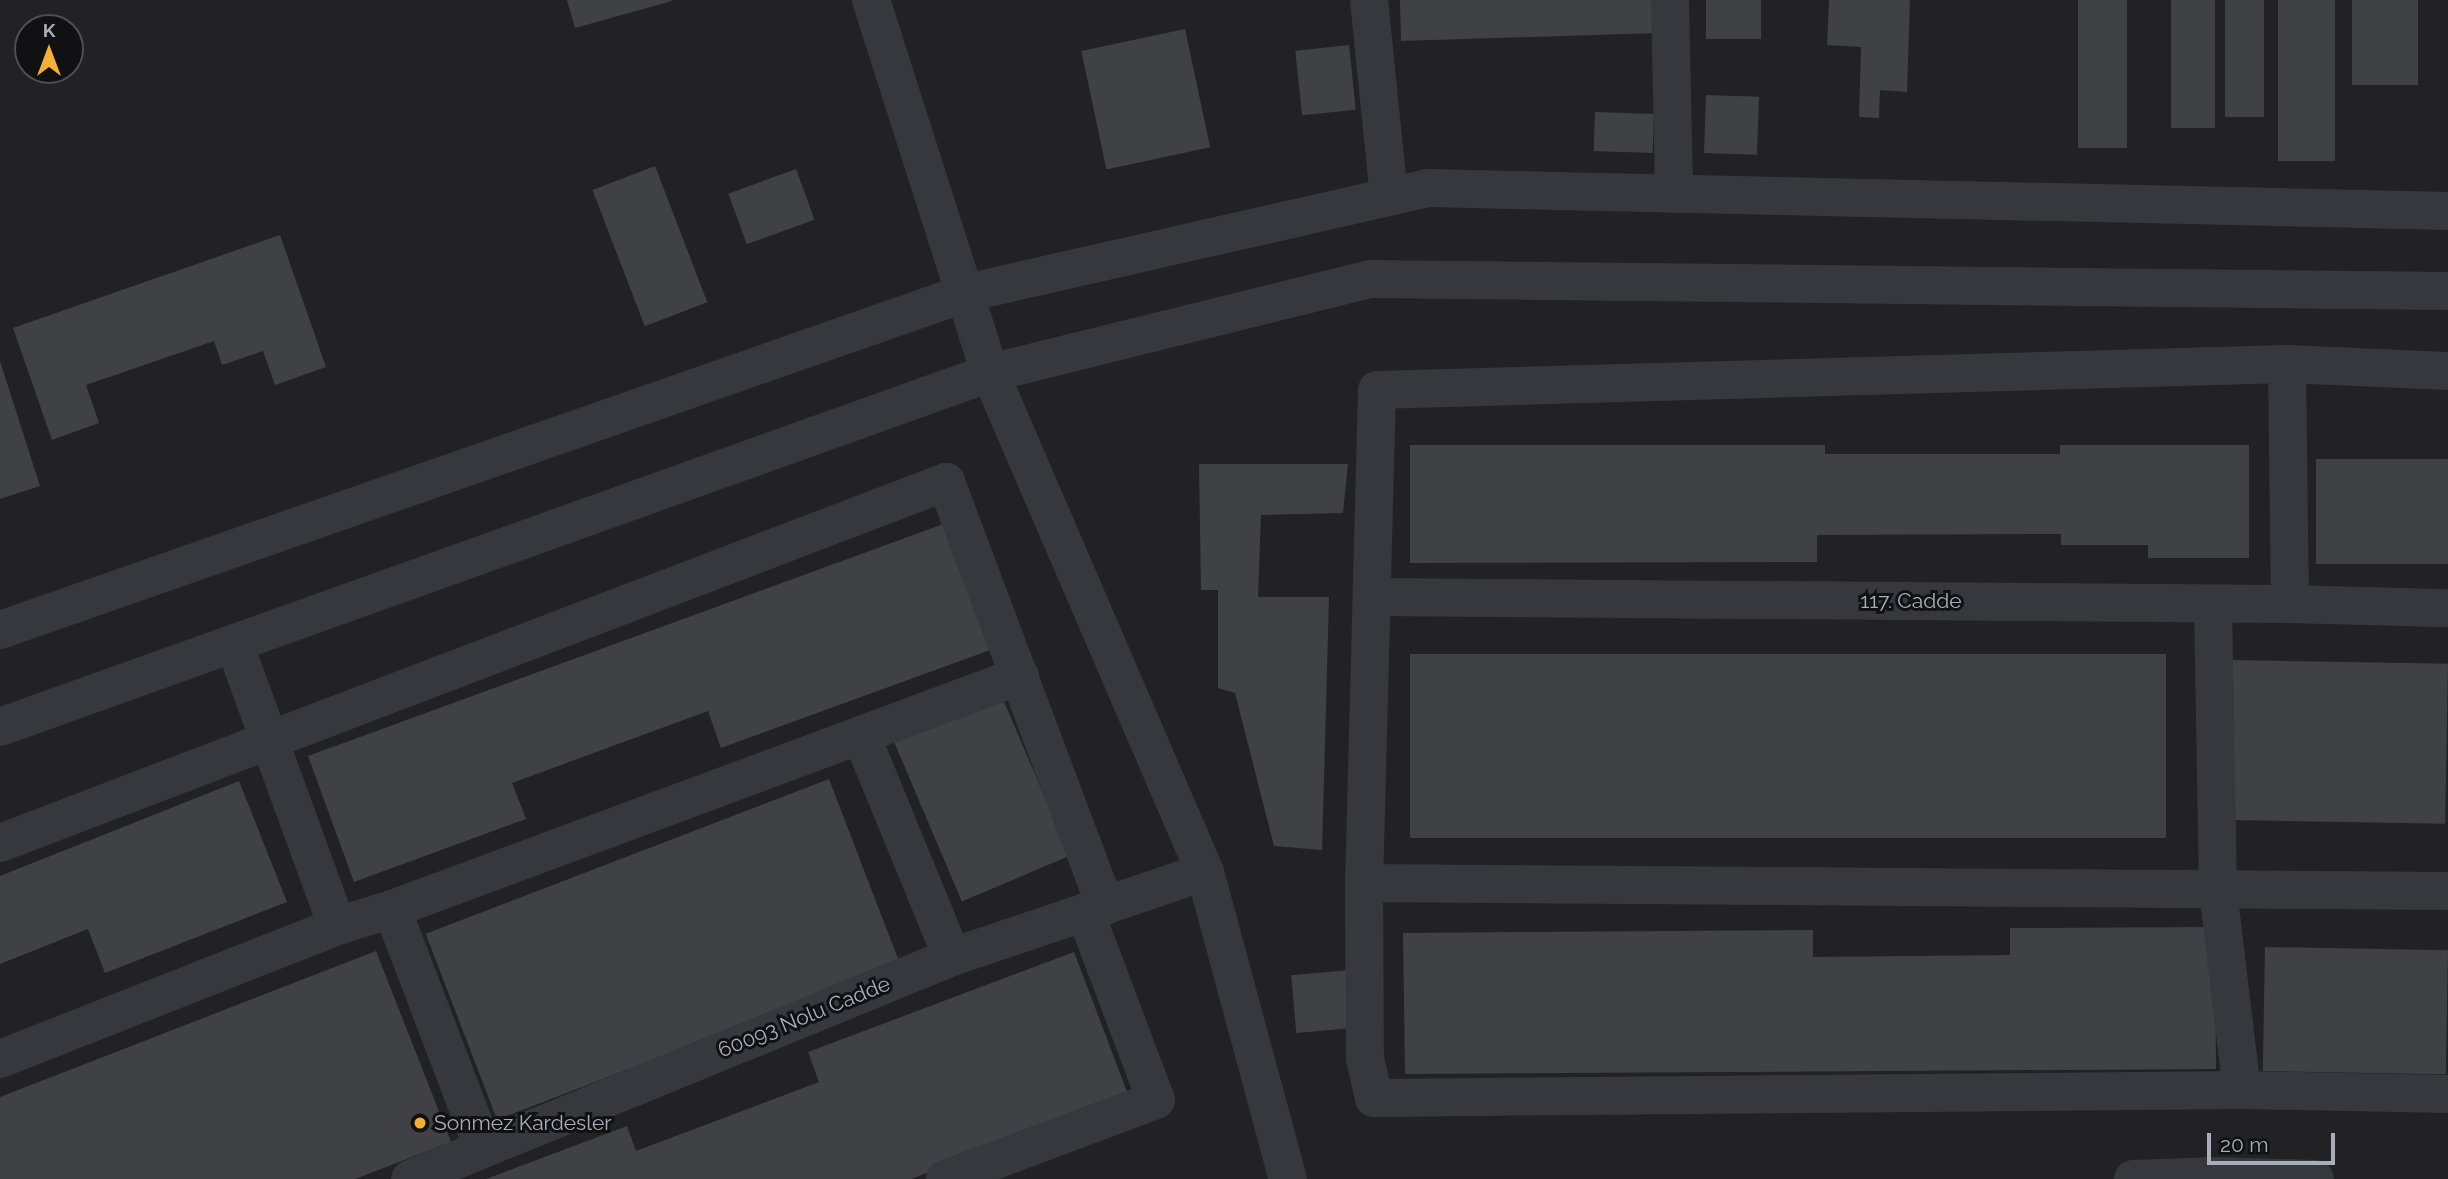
<!DOCTYPE html>
<style>
body{margin:0}
#map{position:relative;width:2448px;height:1179px;overflow:hidden;background:#161618;font-family:Raleway,sans-serif}
div>[style]{position:absolute}
.built>*{inset:0;background:#222225}
.building>*{inset:0;background:#404145;transform-origin:0 0}
.minor>*{height:38px;margin:-19px;padding:0 19px;transform-origin:19px;border-radius:19px;background:#37383d}
.dots>*{width:19px;height:19px;translate:-50% -50%;box-sizing:border-box;border:4px solid #111113;border-radius:50%}
span{translate:-50% -50%;white-space:nowrap;text-align:center;line-height:1.15;-webkit-text-stroke:6px #111113;paint-order:stroke}
.street-label{font-size:21px;color:#a8adb8}
.poi-label{font-size:21px;color:#a8adb8}
.left{translate:0 -50%;text-align:left}
.north{position:absolute;left:14px;top:14px;width:70px;height:70px;box-sizing:border-box;background:#111113;border:2px solid #4d4f55;border-radius:50%;rotate:0deg;font-size:19px;font-weight:700;line-height:28px;text-align:center;color:#a8adb8}
.north::after{content:'';display:block;margin:auto;width:24px;height:32px;background:#f2b134;clip-path:polygon(50% 0,100% 100%,50% 72%,0 100%)}
.scale{position:absolute;left:2207px;top:1133px;width:128px;height:32px;box-sizing:border-box;border:4px solid #a8adb8;border-top:0;padding-left:9px;font-size:21px;line-height:24px;white-space:nowrap;color:#a8adb8;-webkit-text-stroke:5px #111113;paint-order:stroke}
</style>
<div id="map">
<div class="built">
<i style="clip-path:polygon(evenodd,0 0,2448px 0,2448px 1179px,0 1179px,0 0,28px 28px,70px 28px,70px 70px,28px 70px,28px 28px)"></i>
</div>
<div class="building">
<i style="clip-path:polygon(567px 0,671px 0,672px 1px,575px 28px)"></i>
<i style="clip-path:polygon(1400px 0,1656px 0,1657px 33px,1401px 41px)"></i>
<i style="left:1706px;top:0;width:55px;height:39px"></i>
<i style="clip-path:polygon(1829px 0,1910px 0,1907px 92px,1880px 90px,1879px 118px,1859px 117px,1861px 47px,1827px 45px)"></i>
<i style="left:2078px;top:0;width:49px;height:148px"></i>
<i style="left:2171px;top:0;width:44px;height:128px"></i>
<i style="left:2225px;top:0;width:39px;height:117px"></i>
<i style="left:2278px;top:0;width:57px;height:161px"></i>
<i style="left:2352px;top:0;width:66px;height:85px"></i>
<i style="left:1185px;top:29px;width:121px;height:106px;rotate:78deg"></i>
<i style="left:1349px;top:45px;width:65px;height:54px;rotate:84deg"></i>
<i style="left:1706px;top:95px;width:53px;height:58px;rotate:2deg"></i>
<i style="left:1595px;top:112px;width:59px;height:39px;rotate:2deg"></i>
<i style="left:655px;top:166px;width:146px;height:67px;rotate:69deg"></i>
<i style="left:796px;top:169px;width:54px;height:72px;rotate:70deg"></i>
<i style="clip-path:polygon(280px 235px,326px 367px,275px 385px,263px 351px,222px 365px,214px 341px,86px 385px,99px 423px,52px 440px,13px 328px)"></i>
<i style="clip-path:polygon(0 361px,40px 486px,0 499px)"></i>
<i style="clip-path:polygon(1410px 445px,1825px 445px,1825px 454px,2060px 454px,2060px 445px,2249px 445px,2249px 558px,2148px 558px,2148px 545px,2061px 545px,2061px 534px,1817px 535px,1817px 562px,1410px 563px)"></i>
<i style="left:2316px;top:459px;width:132px;height:105px"></i>
<i style="clip-path:polygon(1199px 464px,1348px 464px,1343px 513px,1261px 515px,1258px 597px,1329px 597px,1322px 850px,1274px 846px,1235px 693px,1218px 688px,1218px 590px,1201px 590px)"></i>
<i style="clip-path:polygon(946px 523px,993px 649px,721px 748px,708px 711px,512px 783px,526px 819px,354px 882px,308px 756px)"></i>
<i style="left:1410px;top:654px;width:756px;height:184px"></i>
<i style="left:2229px;top:660px;width:219px;height:160px;rotate:1deg"></i>
<i style="left:1000px;top:692px;width:178px;height:117px;rotate:67deg"></i>
<i style="left:829px;top:779px;width:199px;height:432px;rotate:69deg"></i>
<i style="clip-path:polygon(239px 781px,287px 902px,105px 973px,88px 929px,0 964px,0 876px)"></i>
<i style="clip-path:polygon(2215px 927px,2216px 1069px,1405px 1074px,1403px 933px,1813px 930px,1813px 957px,2010px 955px,2010px 928px)"></i>
<i style="left:2265px;top:947px;width:183px;height:124px;rotate:1deg"></i>
<i style="clip-path:polygon(376px 951px,451px 1142px,355px 1179px,0 1179px,0 1097px)"></i>
<i style="clip-path:polygon(1074px 952px,1129px 1097px,911px 1179px,486px 1179px,627px 1126px,636px 1151px,819px 1082px,808px 1052px)"></i>
<i style="left:1350px;top:970px;width:58px;height:59px;rotate:85deg"></i>
</div>
<div class="minor">
<i style="left:871px;top:0;width:392px;rotate:72.3deg"></i>
<i style="left:990px;top:373px;width:543px;rotate:66.69deg"></i>
<i style="left:1205px;top:872px;width:318px;rotate:74.9deg"></i>
<i style="left:1369px;top:0;width:198px;rotate:84.2deg"></i>
<i style="left:1670px;top:0;width:194px;rotate:88.8deg"></i>
<i style="left:2287px;top:364px;width:240px;rotate:89.3deg"></i>
<i style="left:2448px;top:371px;width:161px;rotate:-177.5deg"></i>
<i style="left:2287px;top:364px;width:910px;rotate:178.36deg"></i>
<i style="left:1377px;top:390px;width:493px;rotate:91.5deg"></i>
<i style="left:1364px;top:883px;width:175px;rotate:89.7deg"></i>
<i style="left:1365px;top:1058px;width:41px;rotate:77.3deg"></i>
<i style="left:1374px;top:1098px;width:868px;rotate:-0.53deg"></i>
<i style="left:2242px;top:1090px;width:206px;rotate:1.1deg"></i>
<i style="left:1373px;top:597px;width:917px;rotate:0.44deg"></i>
<i style="left:2290px;top:604px;width:158px;rotate:1.5deg"></i>
<i style="left:2213px;top:604px;width:286px;rotate:89deg"></i>
<i style="left:2218px;top:890px;width:201px;rotate:83.2deg"></i>
<i style="left:0;top:630px;width:1023px;rotate:-19.23deg"></i>
<i style="left:966px;top:293px;width:474px;rotate:-12.8deg"></i>
<i style="left:1428px;top:188px;width:1020px;rotate:1.29deg"></i>
<i style="left:234px;top:643px;width:301px;rotate:70deg"></i>
<i style="left:0;top:727px;width:1051px;rotate:-19.68deg"></i>
<i style="left:990px;top:373px;width:391px;rotate:-13.9deg"></i>
<i style="left:1370px;top:279px;width:1078px;rotate:0.64deg"></i>
<i style="left:861px;top:735px;width:240px;rotate:67.7deg"></i>
<i style="left:0;top:843px;width:1013px;rotate:-20.89deg"></i>
<i style="left:946px;top:482px;width:453px;rotate:69.4deg"></i>
<i style="left:1364px;top:883px;width:1084px;rotate:0.42deg"></i>
<i style="left:392px;top:909px;width:255px;rotate:69.1deg"></i>
<i style="left:0;top:1059px;width:362px;rotate:-21.5deg"></i>
<i style="left:337px;top:926px;width:58px;rotate:-17.2deg"></i>
<i style="left:392px;top:909px;width:670px;rotate:-20.36deg"></i>
<i style="left:410px;top:1179px;width:586px;rotate:-22.27deg"></i>
<i style="left:952px;top:957px;width:267px;rotate:-18.6deg"></i>
<i style="left:945px;top:1179px;width:225px;rotate:-20.5deg"></i>
<i style="left:1156px;top:1100px;width:201px;rotate:-110.7deg"></i>
<i style="left:2133px;top:1179px;width:83px;rotate:-2.1deg"></i>
<i style="left:2216px;top:1176px;width:99px;rotate:1.7deg"></i>
</div>
<div class="dots">
<i style="left:420px;top:1123px;background:#f2b134"></i>
</div>
<div class="street-label">
<span style="left:1911px;top:601px">117. Cadde</span>
<span style="left:804px;top:1017px;rotate:-22deg">60093 Nolu Cadde</span>
</div>
<div class="poi-label">
<span class="left" style="left:434px;top:1123px">Sonmez Kardesler</span>
</div>
<div class="north">K</div>
<div class="scale">20 m</div>
</div>
